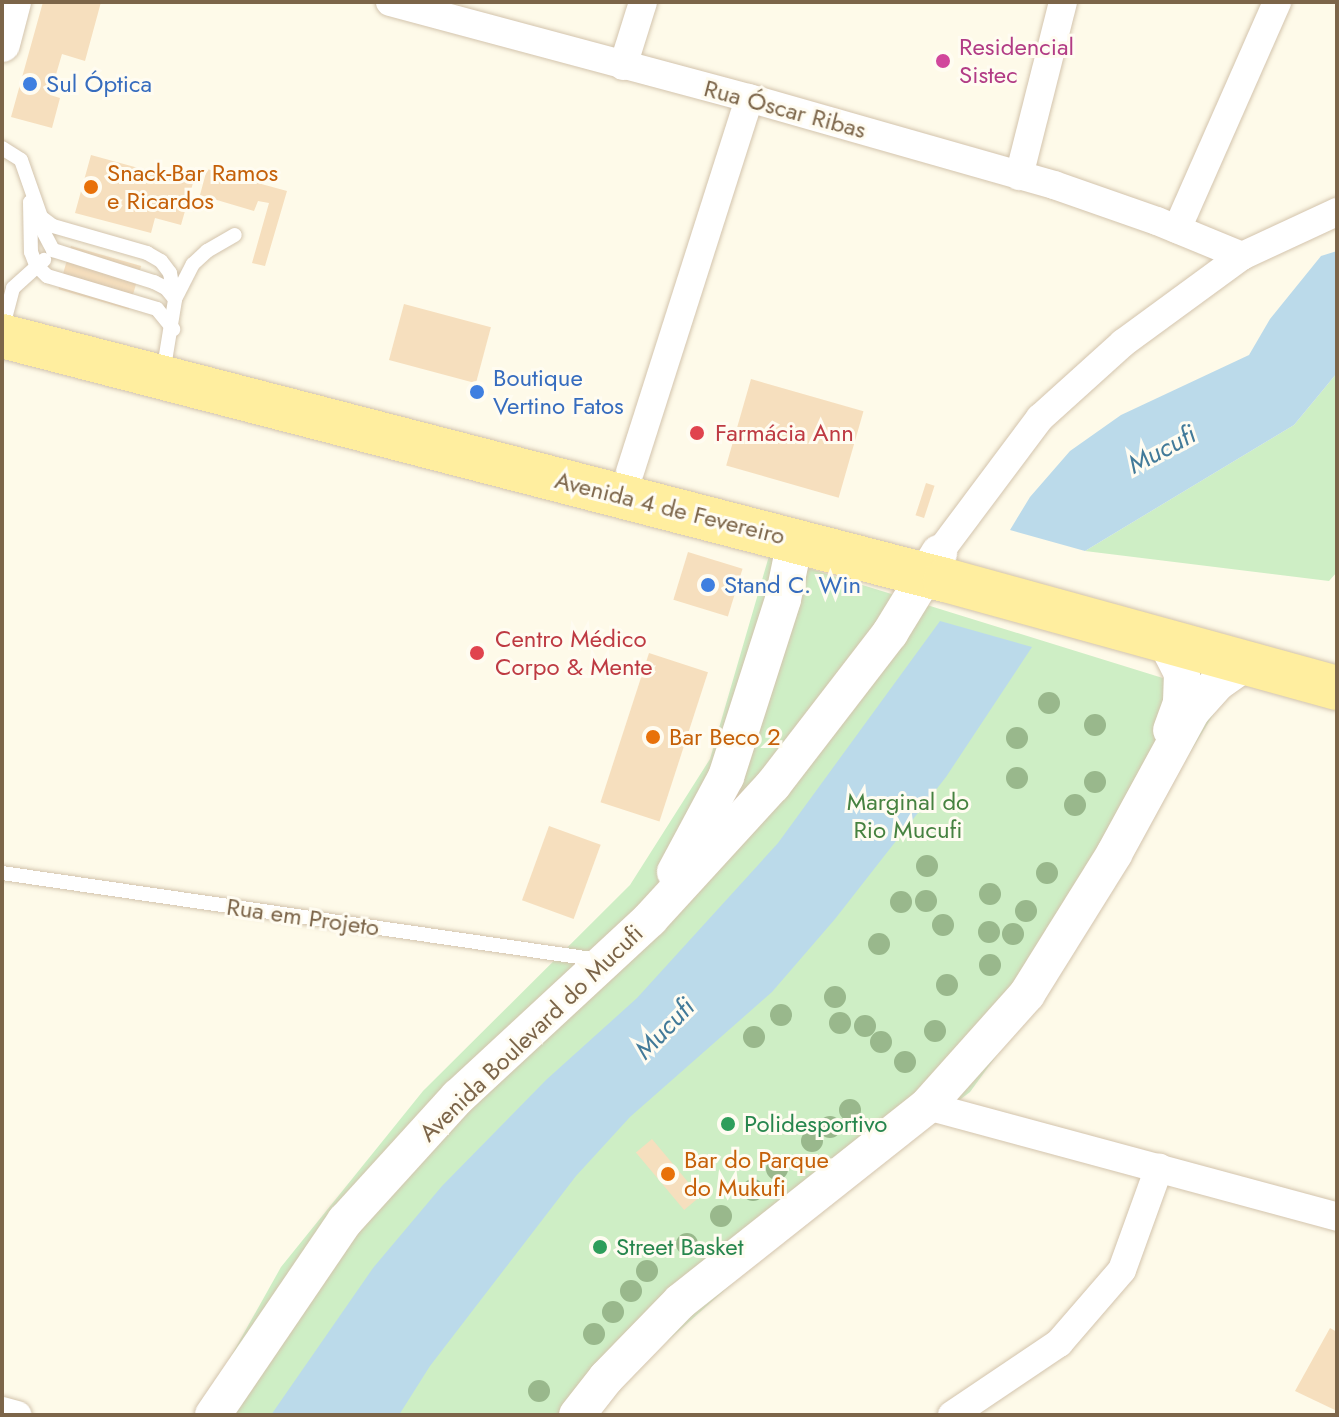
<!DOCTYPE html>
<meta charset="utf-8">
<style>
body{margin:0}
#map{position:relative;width:1339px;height:1417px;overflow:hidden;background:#fefae9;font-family:Jost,sans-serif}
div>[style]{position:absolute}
.green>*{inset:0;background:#ceeec5}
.water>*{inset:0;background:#bbdaea}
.building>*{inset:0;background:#f6dfbe;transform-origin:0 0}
.roads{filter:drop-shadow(0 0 2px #d3c4ad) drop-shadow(0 0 2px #d3c4ad)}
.service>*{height:14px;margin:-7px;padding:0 7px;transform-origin:7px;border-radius:7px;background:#fff}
.minor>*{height:28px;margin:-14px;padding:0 14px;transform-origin:14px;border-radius:14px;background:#fff}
.tertiary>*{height:36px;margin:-18px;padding:0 18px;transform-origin:18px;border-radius:18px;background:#fff}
.primary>*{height:44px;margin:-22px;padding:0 22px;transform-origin:22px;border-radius:22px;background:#ffee9f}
.trees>*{width:22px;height:22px;margin:-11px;border-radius:50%;background:#99b88c}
.dots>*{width:22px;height:22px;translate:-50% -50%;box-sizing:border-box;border:4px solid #fffcf1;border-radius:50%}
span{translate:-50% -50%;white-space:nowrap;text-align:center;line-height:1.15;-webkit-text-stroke:6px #fffcf1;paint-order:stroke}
.hotel-label{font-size:24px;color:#b23c85}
.left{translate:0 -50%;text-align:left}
.shop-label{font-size:24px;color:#366cbe}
.street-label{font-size:24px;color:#7c6549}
.food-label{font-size:24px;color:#c56008}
.health-label{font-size:24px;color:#be3a42}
.park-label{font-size:24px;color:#468240}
.leisure-label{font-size:24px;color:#27864d}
.water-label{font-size:26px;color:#427a99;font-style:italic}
.frame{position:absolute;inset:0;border:4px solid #7c6549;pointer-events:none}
</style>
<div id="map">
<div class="green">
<i style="clip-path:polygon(1337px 373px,1337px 572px,1329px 581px,1085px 551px,1294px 425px)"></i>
<i style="clip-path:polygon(769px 556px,1224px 697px,1050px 982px,970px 1092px,818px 1207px,636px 1369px,594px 1415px,198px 1415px,281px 1267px,423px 1091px,630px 885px,710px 759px)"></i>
</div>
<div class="water">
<i style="clip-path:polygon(1337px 251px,1337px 373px,1294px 425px,1085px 551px,1010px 530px,1030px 497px,1070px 451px,1121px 415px,1249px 355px,1270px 319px,1321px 256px)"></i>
<i style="clip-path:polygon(940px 621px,1032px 647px,946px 777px,835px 919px,772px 992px,630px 1117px,576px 1176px,430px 1366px,399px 1415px,271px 1415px,373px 1268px,442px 1186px,546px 1080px,637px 998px,778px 843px)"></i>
</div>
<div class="building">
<i style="clip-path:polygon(43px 2px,101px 2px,85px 61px,62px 54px,50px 95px,60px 98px,52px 128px,11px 117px)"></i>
<i style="clip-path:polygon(91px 155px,193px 183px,181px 225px,155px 218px,151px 233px,75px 213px)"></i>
<i style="clip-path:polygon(207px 169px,287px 191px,265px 266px,252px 263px,269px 203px,258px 201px,254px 211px,200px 195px)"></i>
<i style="left:71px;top:246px;width:73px;height:45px;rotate:16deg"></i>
<i style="left:404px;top:304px;width:90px;height:58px;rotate:15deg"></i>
<i style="left:751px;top:379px;width:117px;height:90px;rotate:16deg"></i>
<i style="left:926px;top:483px;width:9px;height:34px;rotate:18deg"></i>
<i style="left:688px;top:552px;width:57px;height:50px;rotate:17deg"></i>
<i style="left:649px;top:653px;width:62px;height:157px;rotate:18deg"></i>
<i style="left:549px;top:826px;width:55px;height:79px;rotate:20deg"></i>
<i style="left:652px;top:1139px;width:75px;height:21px;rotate:50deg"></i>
<i style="clip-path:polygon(1330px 1328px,1337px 1332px,1337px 1411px,1295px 1391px)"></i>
</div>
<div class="roads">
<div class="service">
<i style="left:2px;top:148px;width:22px;rotate:32deg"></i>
<i style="left:21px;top:160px;width:60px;rotate:70.7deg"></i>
<i style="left:41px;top:217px;width:15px;rotate:37deg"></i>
<i style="left:53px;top:226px;width:98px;rotate:16deg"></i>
<i style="left:147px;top:253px;width:16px;rotate:30deg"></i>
<i style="left:161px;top:261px;width:15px;rotate:53deg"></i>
<i style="left:170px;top:273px;width:27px;rotate:80deg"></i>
<i style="left:175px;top:300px;width:74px;rotate:99.3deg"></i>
<i style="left:30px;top:202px;width:50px;rotate:88.9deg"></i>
<i style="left:31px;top:252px;width:14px;rotate:69deg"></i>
<i style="left:36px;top:265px;width:16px;rotate:45deg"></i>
<i style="left:47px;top:276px;width:115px;rotate:16.7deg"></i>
<i style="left:157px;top:309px;width:26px;rotate:51deg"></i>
<i style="left:34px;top:214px;width:41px;rotate:62.2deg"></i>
<i style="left:53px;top:250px;width:106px;rotate:17.6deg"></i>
<i style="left:154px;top:282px;width:13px;rotate:27deg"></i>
<i style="left:166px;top:288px;width:14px;rotate:51deg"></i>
<i style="left:175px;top:299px;width:39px;rotate:-63deg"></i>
<i style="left:193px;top:264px;width:19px;rotate:-43deg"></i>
<i style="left:207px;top:251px;width:32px;rotate:-30deg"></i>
<i style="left:2px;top:330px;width:43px;rotate:-75.3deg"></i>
<i style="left:13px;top:288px;width:42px;rotate:-42.1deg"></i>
<i style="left:2px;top:873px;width:603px;rotate:8.29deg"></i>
</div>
<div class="minor">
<i style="left:390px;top:2px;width:372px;rotate:15deg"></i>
<i style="left:749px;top:98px;width:317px;rotate:15.9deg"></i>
<i style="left:1054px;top:185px;width:109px;rotate:19.3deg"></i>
<i style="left:1157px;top:221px;width:92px;rotate:22.4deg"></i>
<i style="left:623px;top:66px;width:67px;rotate:-72.6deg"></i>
<i style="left:1019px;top:176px;width:179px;rotate:-75.8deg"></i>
<i style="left:1177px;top:229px;width:248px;rotate:-66.2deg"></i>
<i style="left:630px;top:472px;width:392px;rotate:-72.3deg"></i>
<i style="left:939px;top:553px;width:169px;rotate:-53.2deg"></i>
<i style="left:1040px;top:418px;width:112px;rotate:-42.1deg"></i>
<i style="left:1123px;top:343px;width:147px;rotate:-36.2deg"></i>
<i style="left:1242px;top:256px;width:105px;rotate:-24.9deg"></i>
<i style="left:927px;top:1106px;width:425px;rotate:15.1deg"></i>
<i style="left:2px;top:1411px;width:16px;rotate:15deg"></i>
<i style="left:952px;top:1415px;width:129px;rotate:-33.9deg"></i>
<i style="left:1059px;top:1343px;width:96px;rotate:-49.2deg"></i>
<i style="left:1122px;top:1270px;width:109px;rotate:-70.1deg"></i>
</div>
<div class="tertiary">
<i style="left:2px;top:44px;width:43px;rotate:-75.3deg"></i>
<i style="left:1166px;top:642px;width:35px;rotate:63deg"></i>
<i style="left:1182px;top:673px;width:30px;rotate:92deg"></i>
<i style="left:1181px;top:703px;width:29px;rotate:110deg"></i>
<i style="left:675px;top:872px;width:108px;rotate:-61.8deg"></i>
<i style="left:726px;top:777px;width:187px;rotate:-72.2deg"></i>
<i style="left:783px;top:599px;width:59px;rotate:-78.3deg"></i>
<i style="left:213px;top:1415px;width:235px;rotate:-55.8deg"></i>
<i style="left:345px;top:1221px;width:168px;rotate:-47.7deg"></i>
<i style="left:458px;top:1097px;width:262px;rotate:-42.8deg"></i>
<i style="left:650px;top:919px;width:182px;rotate:-47.5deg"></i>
<i style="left:773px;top:785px;width:192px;rotate:-52.4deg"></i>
<i style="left:890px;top:633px;width:94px;rotate:-58.5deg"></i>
<i style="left:577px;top:1415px;width:47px;rotate:-51.9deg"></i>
<i style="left:606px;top:1378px;width:107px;rotate:-45.8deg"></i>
<i style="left:681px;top:1301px;width:314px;rotate:-38.4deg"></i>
<i style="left:927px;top:1106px;width:150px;rotate:-48.2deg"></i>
<i style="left:1027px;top:994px;width:165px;rotate:-58.1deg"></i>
<i style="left:1114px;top:854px;width:163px;rotate:-61.4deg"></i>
<i style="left:1192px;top:711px;width:38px;rotate:-48deg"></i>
<i style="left:1217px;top:683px;width:33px;rotate:-35deg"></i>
</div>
<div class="primary">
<i style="left:2px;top:336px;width:974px;rotate:14.51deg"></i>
<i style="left:945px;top:580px;width:407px;rotate:15.4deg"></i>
</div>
</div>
<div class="trees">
<i style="left:1049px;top:703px"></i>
<i style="left:1095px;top:725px"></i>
<i style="left:1017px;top:738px"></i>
<i style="left:1017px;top:778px"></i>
<i style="left:1095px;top:782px"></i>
<i style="left:1075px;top:805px"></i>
<i style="left:927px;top:866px"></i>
<i style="left:1047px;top:873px"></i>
<i style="left:990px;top:894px"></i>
<i style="left:926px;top:901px"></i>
<i style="left:901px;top:902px"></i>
<i style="left:1026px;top:911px"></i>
<i style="left:943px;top:925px"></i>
<i style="left:989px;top:932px"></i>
<i style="left:1013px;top:934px"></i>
<i style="left:879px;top:944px"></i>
<i style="left:990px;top:965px"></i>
<i style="left:947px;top:985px"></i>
<i style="left:835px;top:997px"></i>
<i style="left:781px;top:1015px"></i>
<i style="left:840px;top:1023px"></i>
<i style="left:865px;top:1026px"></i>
<i style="left:935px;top:1031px"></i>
<i style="left:754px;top:1037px"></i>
<i style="left:881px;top:1042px"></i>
<i style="left:905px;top:1062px"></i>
<i style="left:850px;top:1110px"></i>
<i style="left:830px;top:1127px"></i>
<i style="left:812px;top:1141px"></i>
<i style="left:777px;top:1169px"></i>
<i style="left:753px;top:1190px"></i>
<i style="left:721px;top:1216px"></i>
<i style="left:687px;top:1244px"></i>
<i style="left:647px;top:1271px"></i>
<i style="left:631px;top:1291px"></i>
<i style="left:613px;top:1312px"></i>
<i style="left:594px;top:1334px"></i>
<i style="left:539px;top:1391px"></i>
</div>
<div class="dots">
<i style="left:943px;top:61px;background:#d1479c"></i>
<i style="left:30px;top:84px;background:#3f7fe0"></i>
<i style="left:91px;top:187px;background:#e8710a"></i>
<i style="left:477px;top:392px;background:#3f7fe0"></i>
<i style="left:697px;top:433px;background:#e0444e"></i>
<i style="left:708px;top:585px;background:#3f7fe0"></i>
<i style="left:477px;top:653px;background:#e0444e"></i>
<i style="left:653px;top:737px;background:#e8710a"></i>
<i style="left:728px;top:1124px;background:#2e9e5b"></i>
<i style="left:668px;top:1174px;background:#e8710a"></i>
<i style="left:600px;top:1247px;background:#2e9e5b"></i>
</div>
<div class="hotel-label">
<span class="left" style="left:959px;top:61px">Residencial<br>Sistec</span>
</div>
<div class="shop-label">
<span class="left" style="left:46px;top:84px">Sul Óptica</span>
<span class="left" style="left:493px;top:392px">Boutique<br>Vertino Fatos</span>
<span class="left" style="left:724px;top:585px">Stand C. Win</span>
</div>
<div class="street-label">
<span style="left:785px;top:109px;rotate:15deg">Rua Óscar Ribas</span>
<span style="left:670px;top:508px;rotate:14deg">Avenida 4 de Fevereiro</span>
<span style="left:303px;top:917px;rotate:8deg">Rua em Projeto</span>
<span style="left:531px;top:1033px;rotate:-44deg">Avenida Boulevard do Mucufi</span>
</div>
<div class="food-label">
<span class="left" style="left:107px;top:187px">Snack-Bar Ramos<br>e Ricardos</span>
<span class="left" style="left:669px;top:737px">Bar Beco 2</span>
<span class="left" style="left:684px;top:1174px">Bar do Parque<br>do Mukufi</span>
</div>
<div class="health-label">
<span class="left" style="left:715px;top:433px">Farmácia Ann</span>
<span class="left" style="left:495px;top:653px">Centro Médico<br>Corpo &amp; Mente</span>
</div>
<div class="park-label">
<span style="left:908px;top:816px">Marginal do<br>Rio Mucufi</span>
</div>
<div class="leisure-label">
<span class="left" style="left:744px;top:1124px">Polidesportivo</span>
<span class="left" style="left:616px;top:1247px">Street Basket</span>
</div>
<div class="water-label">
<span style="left:1162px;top:450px;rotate:-28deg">Mucufi</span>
<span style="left:665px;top:1029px;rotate:-46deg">Mucufi</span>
</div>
<div class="frame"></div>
</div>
